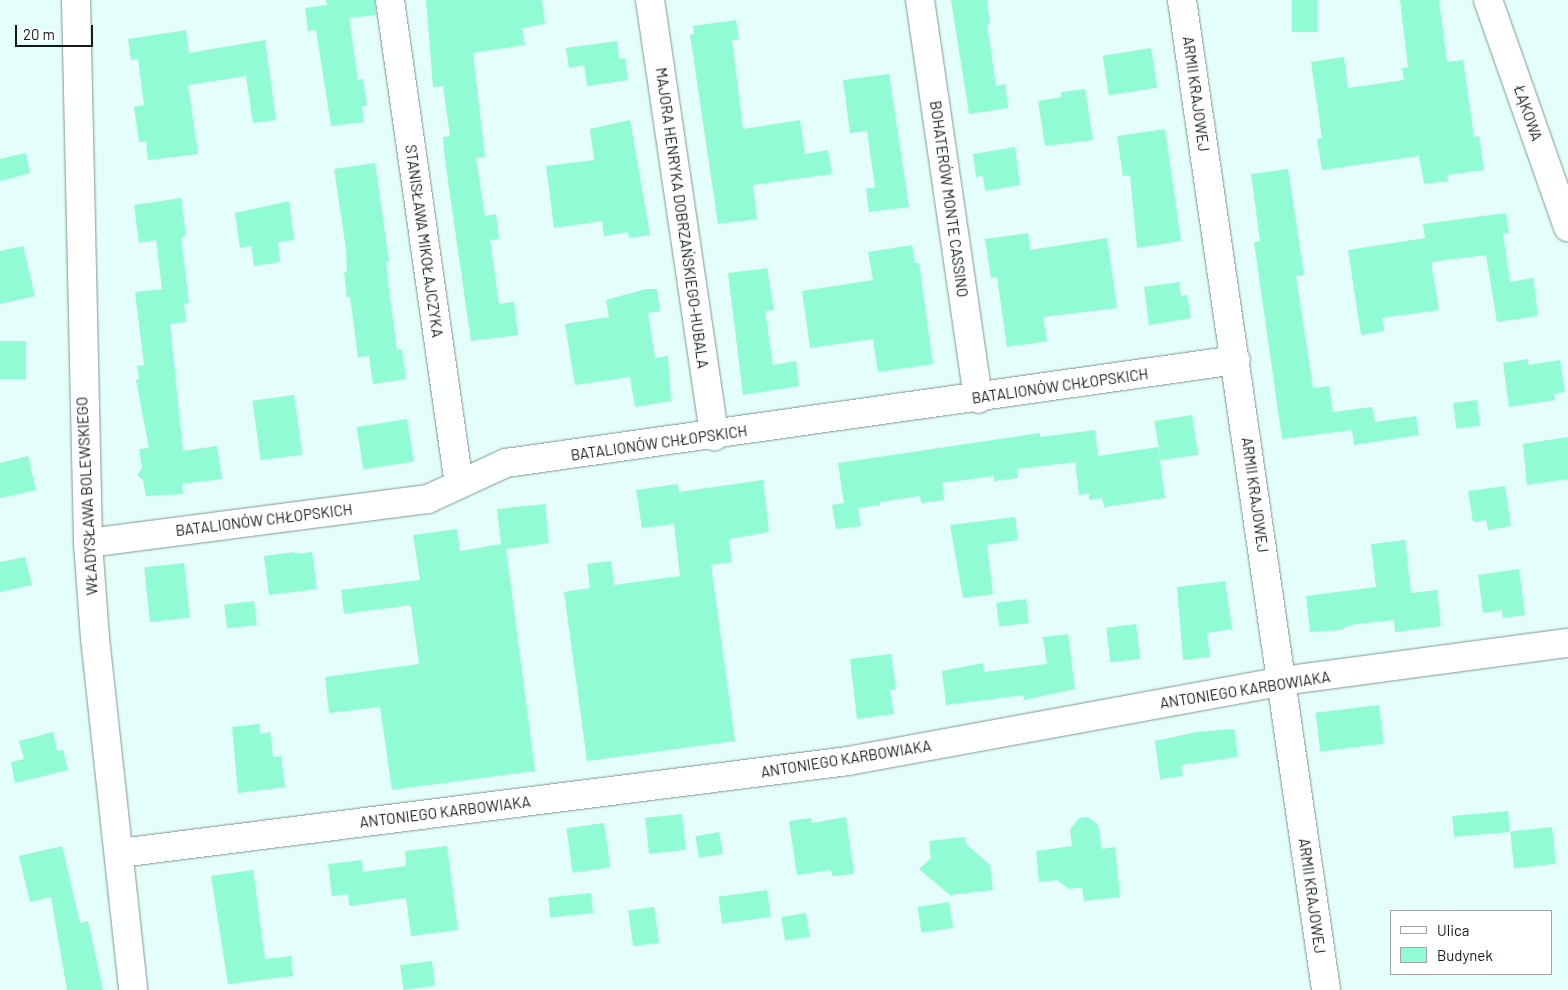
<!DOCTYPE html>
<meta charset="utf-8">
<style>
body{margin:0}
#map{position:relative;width:1568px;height:990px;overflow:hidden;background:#e4fefb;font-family:Barlow,sans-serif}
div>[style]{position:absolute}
.building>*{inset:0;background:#91fcd4;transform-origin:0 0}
.roads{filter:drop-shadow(0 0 1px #7f9794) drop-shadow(0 0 1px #7f9794)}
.minor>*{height:28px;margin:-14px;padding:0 14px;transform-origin:14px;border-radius:14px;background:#fff}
span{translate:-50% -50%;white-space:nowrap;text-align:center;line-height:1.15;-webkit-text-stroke:4px #fff;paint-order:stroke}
.street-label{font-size:15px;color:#121b1a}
.legend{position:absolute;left:1390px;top:910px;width:162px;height:65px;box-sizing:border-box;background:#fff;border:1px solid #a0a4a3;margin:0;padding:6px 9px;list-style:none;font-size:15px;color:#121b1a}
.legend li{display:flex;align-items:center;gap:10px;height:25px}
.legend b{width:25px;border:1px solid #a0a4a3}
.scale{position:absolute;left:15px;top:25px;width:78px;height:22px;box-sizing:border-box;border:2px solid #121b1a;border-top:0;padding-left:6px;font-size:15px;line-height:18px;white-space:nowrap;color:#121b1a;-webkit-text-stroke:4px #fff;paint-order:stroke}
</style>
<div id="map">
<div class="building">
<i style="clip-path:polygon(326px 0,375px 0,376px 15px,349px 18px,358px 80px,363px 79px,367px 106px,362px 106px,364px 122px,331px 126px,316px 30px,308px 31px,305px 8px,327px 5px)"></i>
<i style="clip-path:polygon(426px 0,542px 0,545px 24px,522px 28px,525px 45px,473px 53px,485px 157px,476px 158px,485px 216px,496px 214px,499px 239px,490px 240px,499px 304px,514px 302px,518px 335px,471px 341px,445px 160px,443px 137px,450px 136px,443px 86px,433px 87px)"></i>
<i style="clip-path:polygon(951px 0,987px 0,990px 24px,987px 24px,996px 86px,1005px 84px,1008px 108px,969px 114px)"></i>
<i style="left:1292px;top:0;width:25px;height:32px"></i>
<i style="clip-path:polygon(1400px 0,1439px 0,1447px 62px,1463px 60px,1474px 137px,1479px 136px,1484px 170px,1447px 175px,1448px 181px,1424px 184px,1419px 156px,1322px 170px,1317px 139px,1322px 138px,1311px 62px,1344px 57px,1348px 88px,1404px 80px,1402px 68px,1408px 67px)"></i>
<i style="clip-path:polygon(736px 20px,739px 39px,732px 40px,743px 129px,800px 120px,805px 154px,828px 150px,832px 174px,753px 185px,757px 219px,718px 224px,690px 35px,694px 34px,693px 26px)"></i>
<i style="clip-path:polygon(186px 30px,189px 53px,265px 40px,276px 120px,253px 123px,246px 76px,188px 85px,198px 154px,148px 160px,146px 141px,139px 142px,134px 107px,144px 105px,138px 59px,131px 60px,128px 39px)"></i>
<i style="clip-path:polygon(617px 41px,619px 59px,625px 58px,628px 80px,587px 86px,584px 65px,569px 68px,566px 48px)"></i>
<i style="left:1151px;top:48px;width:40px;height:49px;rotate:81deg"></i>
<i style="clip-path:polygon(889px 74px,909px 207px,869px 212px,866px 189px,875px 187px,867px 131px,850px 133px,843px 80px)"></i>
<i style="clip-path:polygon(1085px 89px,1093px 140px,1045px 146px,1038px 101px,1062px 97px,1061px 92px)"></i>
<i style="clip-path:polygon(630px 120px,650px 235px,629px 238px,628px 232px,604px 236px,602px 221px,554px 228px,546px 166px,594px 160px,590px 129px)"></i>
<i style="clip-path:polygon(1165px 129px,1181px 241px,1137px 248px,1130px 175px,1123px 176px,1117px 136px)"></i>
<i style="clip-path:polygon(1015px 147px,1020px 185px,985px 191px,983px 176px,976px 177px,973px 154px)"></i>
<i style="clip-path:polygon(26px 153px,30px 173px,0 181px,0 159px)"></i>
<i style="clip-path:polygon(375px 163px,389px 261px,386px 261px,389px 291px,397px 350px,402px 350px,406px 379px,373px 384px,369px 356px,358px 357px,350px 297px,347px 297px,344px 272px,347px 272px,346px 249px,334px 169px)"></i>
<i style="clip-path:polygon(1288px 169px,1304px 275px,1296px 276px,1313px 388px,1329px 386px,1333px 412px,1372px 407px,1375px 422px,1416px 416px,1419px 435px,1354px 445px,1352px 430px,1282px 439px,1254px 242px,1260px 241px,1251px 174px)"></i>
<i style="clip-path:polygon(181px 198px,186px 236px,181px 237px,189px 303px,184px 303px,186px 322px,170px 324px,183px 451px,217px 446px,222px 479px,182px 484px,183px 494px,146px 496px,143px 480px,137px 475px,142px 468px,139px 449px,149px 448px,136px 380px,139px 379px,137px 366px,144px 365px,135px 292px,162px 289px,156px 240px,139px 243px,134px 205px)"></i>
<i style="clip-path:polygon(289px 201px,294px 240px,278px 242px,280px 262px,254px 266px,251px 246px,240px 248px,235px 213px)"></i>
<i style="clip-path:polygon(1506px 213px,1509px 233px,1503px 233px,1510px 282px,1533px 278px,1538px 316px,1497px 322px,1486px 255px,1431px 262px,1439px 310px,1382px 318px,1384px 331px,1361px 335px,1348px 250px,1425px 238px,1423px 224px)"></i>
<i style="clip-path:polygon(1028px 233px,1030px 250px,1107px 238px,1117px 308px,1043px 317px,1047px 341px,1007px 347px,997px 277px,991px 278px,985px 239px)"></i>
<i style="clip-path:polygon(912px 245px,915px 263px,919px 263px,933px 364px,878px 372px,873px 339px,810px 348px,802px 291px,873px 280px,868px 252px)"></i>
<i style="clip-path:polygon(23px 246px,35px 296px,0 304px,0 251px)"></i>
<i style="clip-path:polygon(767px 268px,774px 310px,765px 311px,773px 365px,796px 361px,799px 386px,743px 395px,728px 273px)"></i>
<i style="clip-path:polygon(1179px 282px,1181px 296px,1187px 295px,1191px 318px,1149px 325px,1144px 287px)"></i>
<i style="clip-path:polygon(646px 289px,657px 289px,660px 311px,648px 313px,655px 358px,668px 356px,671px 401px,635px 407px,630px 377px,575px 385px,565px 324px,609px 317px,606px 300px)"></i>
<i style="left:0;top:341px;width:26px;height:38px"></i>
<i style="clip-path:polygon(1528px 359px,1528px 365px,1560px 360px,1565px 392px,1554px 394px,1555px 400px,1509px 407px,1503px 363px)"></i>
<i style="left:294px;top:395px;width:60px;height:42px;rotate:82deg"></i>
<i style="left:1477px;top:400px;width:26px;height:24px;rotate:83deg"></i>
<i style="left:1192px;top:415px;width:40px;height:38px;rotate:81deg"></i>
<i style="left:407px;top:419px;width:43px;height:51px;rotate:81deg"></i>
<i style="clip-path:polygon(1095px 430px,1098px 456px,1158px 447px,1165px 498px,1104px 507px,1102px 498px,1089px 500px,1089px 494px,1079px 495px,1075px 462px,1017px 469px,1018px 478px,994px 481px,994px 476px,942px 483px,944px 500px,921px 503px,920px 496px,880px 502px,880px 505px,858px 508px,861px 526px,836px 529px,832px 505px,844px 503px,838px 463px,1040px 433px,1040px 437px)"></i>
<i style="clip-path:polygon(1568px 437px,1568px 479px,1527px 485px,1523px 444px)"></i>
<i style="clip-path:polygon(28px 456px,36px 490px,0 498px,0 463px)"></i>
<i style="clip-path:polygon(763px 480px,769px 532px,729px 539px,732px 562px,711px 565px,735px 741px,587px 761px,564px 592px,590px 588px,587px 564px,611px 561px,614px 585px,680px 576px,674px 524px,642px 528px,636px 490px,678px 484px,679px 492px)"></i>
<i style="clip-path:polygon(1505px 486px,1511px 526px,1488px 530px,1486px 520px,1473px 522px,1468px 491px)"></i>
<i style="clip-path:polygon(545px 504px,549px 543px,506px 549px,535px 771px,392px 790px,380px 707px,329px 713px,325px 677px,419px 664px,411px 605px,344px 614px,341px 590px,420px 580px,413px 535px,457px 529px,460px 551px,501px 544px,497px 509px)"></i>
<i style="clip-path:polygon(1015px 517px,1018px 540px,987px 545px,993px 594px,963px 598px,950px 525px)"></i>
<i style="clip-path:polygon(1405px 540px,1411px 593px,1437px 590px,1441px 626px,1395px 632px,1394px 620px,1350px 625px,1341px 630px,1310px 632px,1306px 596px,1376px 587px,1371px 544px)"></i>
<i style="clip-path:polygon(295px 552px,295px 554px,312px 552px,317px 589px,269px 595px,264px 556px)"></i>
<i style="clip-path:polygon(25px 557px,32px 585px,0 592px,0 562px)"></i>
<i style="left:184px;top:563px;width:55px;height:40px;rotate:84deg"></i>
<i style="clip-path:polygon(1519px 569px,1525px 615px,1503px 618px,1502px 610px,1483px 613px,1478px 575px)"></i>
<i style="clip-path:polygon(1225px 581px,1232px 629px,1207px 633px,1210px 657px,1183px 660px,1177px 587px)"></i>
<i style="left:1026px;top:599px;width:24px;height:30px;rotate:83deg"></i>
<i style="left:254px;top:601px;width:24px;height:30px;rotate:83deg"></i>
<i style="left:1136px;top:624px;width:35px;height:30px;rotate:83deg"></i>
<i style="clip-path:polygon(1068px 634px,1075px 689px,1024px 700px,1023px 695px,946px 705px,942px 671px,983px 663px,984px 672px,1047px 664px,1043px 637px)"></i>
<i style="clip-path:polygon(891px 654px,896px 690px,890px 690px,894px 714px,857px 719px,850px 659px)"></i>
<i style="left:1379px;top:705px;width:39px;height:64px;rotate:83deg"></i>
<i style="clip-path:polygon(259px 724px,260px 734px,270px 732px,273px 757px,281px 756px,285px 787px,238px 793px,232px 727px)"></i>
<i style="clip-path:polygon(1234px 729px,1238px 757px,1181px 765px,1183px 776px,1160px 779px,1155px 741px,1196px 732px)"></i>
<i style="clip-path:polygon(53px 732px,57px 751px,63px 750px,68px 770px,15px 783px,11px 762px,24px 759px,19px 741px)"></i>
<i style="left:1508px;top:811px;width:21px;height:56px;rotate:85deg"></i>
<i style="left:682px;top:814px;width:36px;height:37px;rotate:84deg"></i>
<i style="clip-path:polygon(846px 817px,854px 874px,832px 876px,831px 870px,797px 875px,789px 821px,811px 818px,812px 823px)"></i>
<i style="clip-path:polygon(1088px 817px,1098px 825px,1102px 849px,1115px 847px,1120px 897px,1084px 901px,1082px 887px,1069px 889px,1057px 880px,1039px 882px,1036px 851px,1072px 846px,1070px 830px,1079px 818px)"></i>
<i style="left:604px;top:823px;width:45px;height:38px;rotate:82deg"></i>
<i style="left:1552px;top:827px;width:37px;height:42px;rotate:84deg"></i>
<i style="left:719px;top:832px;width:22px;height:24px;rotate:80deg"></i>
<i style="clip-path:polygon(965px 837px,966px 844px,990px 865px,993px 890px,950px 895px,919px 869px,931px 858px,929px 841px)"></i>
<i style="clip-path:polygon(62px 846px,80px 923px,88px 921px,103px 990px,67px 990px,51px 897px,30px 902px,19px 856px)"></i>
<i style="clip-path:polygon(447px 846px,458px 930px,411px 936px,406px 898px,349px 906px,348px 894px,332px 896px,328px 864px,362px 860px,363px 872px,406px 866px,405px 851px)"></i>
<i style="clip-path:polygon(253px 870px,265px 959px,291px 956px,293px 976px,228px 984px,211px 876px)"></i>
<i style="left:767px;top:890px;width:27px;height:49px;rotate:82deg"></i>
<i style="left:591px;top:893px;width:20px;height:43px;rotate:84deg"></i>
<i style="left:949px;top:902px;width:26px;height:32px;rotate:81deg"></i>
<i style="left:654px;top:907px;width:36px;height:26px;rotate:82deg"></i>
<i style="left:806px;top:913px;width:24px;height:25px;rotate:81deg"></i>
<i style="left:432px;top:961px;width:25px;height:32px;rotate:83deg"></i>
</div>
<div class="roads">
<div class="minor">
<i style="left:76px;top:0;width:543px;rotate:88.73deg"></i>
<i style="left:88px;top:543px;width:95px;rotate:85.8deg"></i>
<i style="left:95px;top:638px;width:354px;rotate:83.8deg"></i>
<i style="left:390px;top:0;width:488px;rotate:81.9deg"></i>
<i style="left:650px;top:0;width:441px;rotate:81.6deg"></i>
<i style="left:920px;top:0;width:403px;rotate:81.7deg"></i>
<i style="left:1182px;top:0;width:1000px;rotate:81.72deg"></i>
<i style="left:1488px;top:0;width:241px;rotate:70.6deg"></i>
<i style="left:88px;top:543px;width:343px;rotate:-7.4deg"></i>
<i style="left:428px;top:499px;width:86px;rotate:-24.8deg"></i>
<i style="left:506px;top:463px;width:737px;rotate:-8.03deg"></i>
<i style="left:120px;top:853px;width:734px;rotate:-7.2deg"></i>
<i style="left:848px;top:761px;width:441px;rotate:-10.4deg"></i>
<i style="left:1282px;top:681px;width:289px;rotate:-7.6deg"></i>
</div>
</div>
<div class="street-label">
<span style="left:1196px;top:94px;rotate:82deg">ARMII KRAJOWEJ</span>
<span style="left:1528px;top:113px;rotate:71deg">ŁĄKOWA</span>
<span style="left:949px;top:199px;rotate:82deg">BOHATERÓW MONTE CASSINO</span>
<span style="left:682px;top:218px;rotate:82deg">MAJORA HENRYKA DOBRZAŃSKIEGO-HUBALA</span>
<span style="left:424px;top:241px;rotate:82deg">STANISŁAWA MIKOŁAJCZYKA</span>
<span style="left:1060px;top:386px;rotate:-8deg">BATALIONÓW CHŁOPSKICH</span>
<span style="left:659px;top:443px;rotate:-8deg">BATALIONÓW CHŁOPSKICH</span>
<span style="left:1255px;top:495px;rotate:82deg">ARMII KRAJOWEJ</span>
<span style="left:87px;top:496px;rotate:-93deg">WŁADYSŁAWA BOLEWSKIEGO</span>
<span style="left:264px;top:520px;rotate:-7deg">BATALIONÓW CHŁOPSKICH</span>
<span style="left:1245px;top:690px;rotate:-9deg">ANTONIEGO KARBOWIAKA</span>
<span style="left:846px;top:759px;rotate:-9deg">ANTONIEGO KARBOWIAKA</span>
<span style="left:445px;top:812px;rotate:-7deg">ANTONIEGO KARBOWIAKA</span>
<span style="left:1312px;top:896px;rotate:82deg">ARMII KRAJOWEJ</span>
</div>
<ul class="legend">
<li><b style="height:6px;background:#fff"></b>Ulica</li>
<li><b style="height:14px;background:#91fcd4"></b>Budynek</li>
</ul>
<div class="scale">20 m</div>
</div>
